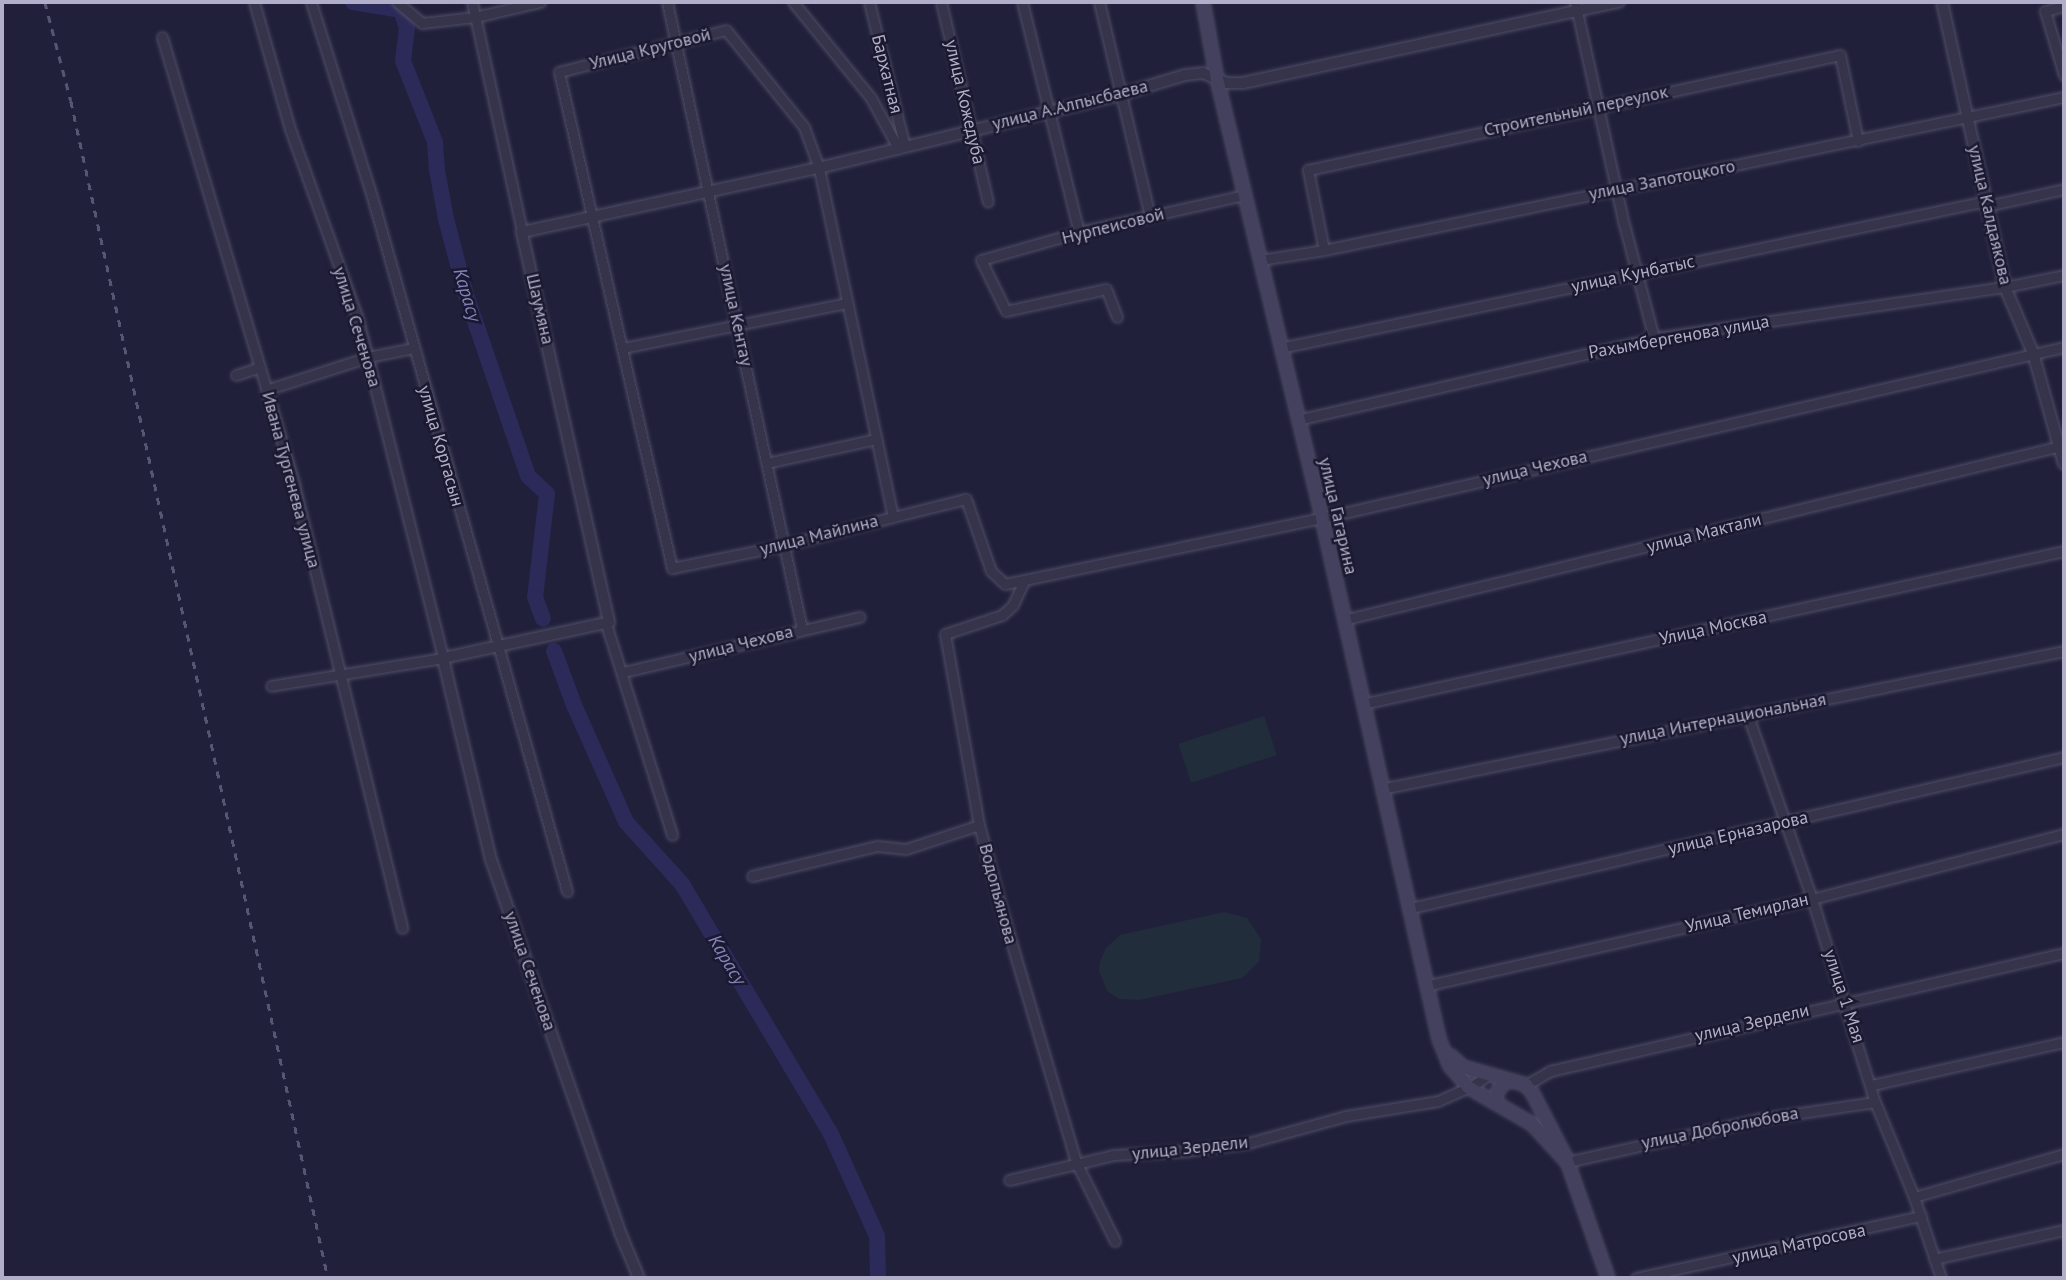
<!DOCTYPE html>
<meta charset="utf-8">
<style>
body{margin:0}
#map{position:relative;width:2066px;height:1280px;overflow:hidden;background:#20203b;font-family:"PT Sans",sans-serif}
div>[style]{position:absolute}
.green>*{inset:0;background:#222d3c;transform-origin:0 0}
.river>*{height:16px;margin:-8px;padding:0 8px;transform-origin:8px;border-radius:8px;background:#2b2a59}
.roads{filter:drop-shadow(0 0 2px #504e66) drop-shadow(0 0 2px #504e66)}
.minor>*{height:9px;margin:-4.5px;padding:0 4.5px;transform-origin:4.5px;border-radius:4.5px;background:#35344b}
.tertiary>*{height:10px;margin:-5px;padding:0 5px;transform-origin:5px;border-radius:5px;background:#35344b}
.secondary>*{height:12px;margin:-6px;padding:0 6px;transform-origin:6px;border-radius:6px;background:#44415f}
.rail>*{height:2.5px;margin-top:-1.25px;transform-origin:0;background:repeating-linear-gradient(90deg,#565573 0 7px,transparent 0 14px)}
span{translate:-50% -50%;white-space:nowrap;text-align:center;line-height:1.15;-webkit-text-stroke:5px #1a1930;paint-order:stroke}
.street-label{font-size:18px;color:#b0aec8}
.water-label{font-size:19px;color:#8583bb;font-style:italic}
.frame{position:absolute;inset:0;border:4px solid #b0aec8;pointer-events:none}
</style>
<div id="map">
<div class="green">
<i style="left:1264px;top:716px;width:41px;height:90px;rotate:72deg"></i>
<i style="clip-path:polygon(1224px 912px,1247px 918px,1261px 939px,1259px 962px,1242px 978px,1139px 1000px,1119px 999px,1107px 991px,1099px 971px,1100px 961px,1106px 948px,1120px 935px)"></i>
</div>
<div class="river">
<i style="left:353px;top:2px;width:49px;rotate:9.5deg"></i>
<i style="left:401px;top:10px;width:19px;rotate:72deg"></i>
<i style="left:407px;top:28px;width:33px;rotate:97deg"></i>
<i style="left:403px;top:61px;width:87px;rotate:68.4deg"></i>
<i style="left:435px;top:142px;width:28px;rotate:86deg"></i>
<i style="left:437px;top:170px;width:50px;rotate:79.6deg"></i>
<i style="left:446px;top:219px;width:79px;rotate:75.3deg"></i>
<i style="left:466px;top:295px;width:191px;rotate:71.1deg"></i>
<i style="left:528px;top:476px;width:26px;rotate:43deg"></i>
<i style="left:547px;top:494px;width:104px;rotate:96.6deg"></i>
<i style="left:535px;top:597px;width:23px;rotate:70deg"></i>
<i style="left:554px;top:651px;width:58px;rotate:69.7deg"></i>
<i style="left:574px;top:705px;width:128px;rotate:66deg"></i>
<i style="left:626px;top:822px;width:84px;rotate:47.9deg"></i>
<i style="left:682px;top:884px;width:289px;rotate:59.2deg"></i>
<i style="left:830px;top:1132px;width:114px;rotate:65.7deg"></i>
<i style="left:877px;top:1236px;width:42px;rotate:88.6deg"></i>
</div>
<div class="roads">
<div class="minor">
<i style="left:254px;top:2px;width:132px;rotate:74.2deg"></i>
<i style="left:290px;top:129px;width:202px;rotate:70.3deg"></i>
<i style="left:358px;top:319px;width:349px;rotate:75.9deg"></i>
<i style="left:443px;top:658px;width:174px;rotate:170.8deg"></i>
<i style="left:311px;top:2px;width:207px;rotate:72.6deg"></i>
<i style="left:373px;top:200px;width:718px;rotate:74.32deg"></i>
<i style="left:397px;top:2px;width:33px;rotate:40deg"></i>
<i style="left:422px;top:23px;width:53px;rotate:-6.5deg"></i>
<i style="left:475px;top:17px;width:67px;rotate:-13deg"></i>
<i style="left:472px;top:2px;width:235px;rotate:77.7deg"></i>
<i style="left:667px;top:2px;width:641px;rotate:77.85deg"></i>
<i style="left:793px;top:2px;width:124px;rotate:50.9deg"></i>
<i style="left:871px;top:98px;width:57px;rotate:61.6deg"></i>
<i style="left:869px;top:2px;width:149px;rotate:76.1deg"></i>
<i style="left:941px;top:2px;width:205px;rotate:76.8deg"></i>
<i style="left:1022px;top:2px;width:237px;rotate:76.1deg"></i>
<i style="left:1099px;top:2px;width:220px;rotate:76.6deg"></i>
<i style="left:1575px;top:2px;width:227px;rotate:77.6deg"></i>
<i style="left:1624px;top:224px;width:118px;rotate:75.3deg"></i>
<i style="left:2064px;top:6px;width:20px;rotate:165deg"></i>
<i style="left:2045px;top:11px;width:67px;rotate:73.5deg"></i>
<i style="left:162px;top:37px;width:466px;rotate:73.5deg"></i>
<i style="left:294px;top:484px;width:457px;rotate:76.3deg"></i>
<i style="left:1987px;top:206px;width:79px;rotate:-12.4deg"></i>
<i style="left:1324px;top:250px;width:82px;rotate:-101.3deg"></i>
<i style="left:1308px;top:170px;width:544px;rotate:-12.2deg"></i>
<i style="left:1840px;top:55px;width:88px;rotate:78.2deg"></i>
<i style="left:1260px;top:260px;width:65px;rotate:-8.9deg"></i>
<i style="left:1324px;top:250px;width:756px;rotate:-11.68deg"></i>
<i style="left:1117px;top:317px;width:30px;rotate:-111deg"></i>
<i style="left:1106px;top:289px;width:102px;rotate:167.6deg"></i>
<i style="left:1006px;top:311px;width:57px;rotate:-116.1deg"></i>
<i style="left:981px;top:260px;width:102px;rotate:-15.9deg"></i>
<i style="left:1079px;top:232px;width:170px;rotate:-12.6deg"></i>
<i style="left:623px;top:348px;width:228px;rotate:-11.4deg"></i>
<i style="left:1280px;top:348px;width:721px;rotate:-11.76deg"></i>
<i style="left:236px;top:375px;width:25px;rotate:-18deg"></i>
<i style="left:266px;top:390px;width:107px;rotate:-17.9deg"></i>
<i style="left:368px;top:357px;width:47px;rotate:-11.1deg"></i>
<i style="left:1297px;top:420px;width:366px;rotate:-12.9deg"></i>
<i style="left:1654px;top:338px;width:355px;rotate:-8.3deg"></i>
<i style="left:2005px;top:287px;width:60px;rotate:-11.5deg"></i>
<i style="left:767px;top:463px;width:112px;rotate:-12.4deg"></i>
<i style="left:893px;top:517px;width:357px;rotate:-102deg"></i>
<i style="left:819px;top:168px;width:44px;rotate:-110.1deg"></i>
<i style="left:804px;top:127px;width:124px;rotate:-128.8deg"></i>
<i style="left:726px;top:30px;width:172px;rotate:165.9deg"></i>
<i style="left:559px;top:72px;width:509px;rotate:77.17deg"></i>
<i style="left:672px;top:568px;width:115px;rotate:-11.5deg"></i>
<i style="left:785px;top:545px;width:112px;rotate:-14.5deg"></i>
<i style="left:893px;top:517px;width:75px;rotate:-13.9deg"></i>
<i style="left:966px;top:499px;width:76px;rotate:70.9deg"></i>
<i style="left:991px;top:571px;width:19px;rotate:43deg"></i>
<i style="left:1005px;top:584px;width:324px;rotate:-11.8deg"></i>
<i style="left:1322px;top:518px;width:761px;rotate:-12.98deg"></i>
<i style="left:1024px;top:581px;width:26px;rotate:115deg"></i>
<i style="left:1013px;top:605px;width:15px;rotate:138deg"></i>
<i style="left:1002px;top:615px;width:60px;rotate:161.6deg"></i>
<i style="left:945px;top:634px;width:194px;rotate:79.9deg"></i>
<i style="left:979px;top:825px;width:85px;rotate:75deg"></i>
<i style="left:1001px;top:907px;width:266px;rotate:73.6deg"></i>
<i style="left:1076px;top:1162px;width:88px;rotate:63.7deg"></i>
<i style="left:1343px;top:620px;width:742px;rotate:-13.64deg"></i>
<i style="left:606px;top:624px;width:221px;rotate:72.6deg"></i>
<i style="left:623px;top:672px;width:243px;rotate:-13.1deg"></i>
<i style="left:1362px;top:704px;width:718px;rotate:-12.3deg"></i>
<i style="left:1747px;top:713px;width:197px;rotate:70.7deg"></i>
<i style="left:1812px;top:899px;width:213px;rotate:72.8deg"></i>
<i style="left:1875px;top:1102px;width:103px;rotate:67.7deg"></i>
<i style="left:1914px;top:1197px;width:85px;rotate:71.6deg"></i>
<i style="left:1381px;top:789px;width:697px;rotate:-11.42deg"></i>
<i style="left:752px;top:876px;width:129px;rotate:-13.5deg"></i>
<i style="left:877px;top:846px;width:29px;rotate:6deg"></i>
<i style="left:906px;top:849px;width:77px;rotate:-18.2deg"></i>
<i style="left:1411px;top:908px;width:670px;rotate:-13.02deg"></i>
<i style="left:1429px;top:985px;width:393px;rotate:-12.7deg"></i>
<i style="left:1812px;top:899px;width:260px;rotate:-14.5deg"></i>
<i style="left:1526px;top:1085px;width:28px;rotate:-30deg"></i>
<i style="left:1550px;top:1071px;width:527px;rotate:-12.93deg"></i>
<i style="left:1872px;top:1085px;width:197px;rotate:-12.6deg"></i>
<i style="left:1567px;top:1162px;width:198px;rotate:-12.6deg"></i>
<i style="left:1760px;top:1119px;width:116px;rotate:-8.4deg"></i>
<i style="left:1009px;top:1180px;width:107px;rotate:-13.5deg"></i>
<i style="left:1113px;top:1155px;width:72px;rotate:-3.2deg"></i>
<i style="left:1185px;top:1151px;width:64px;rotate:-7.2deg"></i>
<i style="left:1248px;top:1143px;width:102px;rotate:-15.4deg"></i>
<i style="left:1346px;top:1116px;width:93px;rotate:-9.3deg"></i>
<i style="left:1438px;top:1101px;width:39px;rotate:-24deg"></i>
<i style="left:1474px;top:1085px;width:17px;rotate:-36deg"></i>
<i style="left:1914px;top:1197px;width:156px;rotate:-16deg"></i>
<i style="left:1934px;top:1259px;width:133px;rotate:-12.6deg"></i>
<i style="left:1636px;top:1278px;width:292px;rotate:-12.3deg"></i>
</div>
<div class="tertiary">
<i style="left:1942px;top:2px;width:292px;rotate:77.5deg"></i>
<i style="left:2005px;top:287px;width:72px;rotate:67deg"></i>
<i style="left:2033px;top:353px;width:115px;rotate:74.4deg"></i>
<i style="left:639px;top:1278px;width:47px;rotate:-112.7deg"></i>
<i style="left:621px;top:1235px;width:397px;rotate:-109.1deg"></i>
<i style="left:491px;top:860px;width:208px;rotate:-103.4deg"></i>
<i style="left:443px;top:658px;width:170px;rotate:-12.2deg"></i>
<i style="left:609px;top:622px;width:400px;rotate:-102.6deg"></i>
<i style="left:522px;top:232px;width:304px;rotate:-12.2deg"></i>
<i style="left:819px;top:168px;width:312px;rotate:-13.7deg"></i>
<i style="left:1122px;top:94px;width:66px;rotate:-16.8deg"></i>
<i style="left:1185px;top:75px;width:18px;rotate:-6deg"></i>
<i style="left:1203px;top:73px;width:26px;rotate:23deg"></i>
<i style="left:1227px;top:83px;width:16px"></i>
<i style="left:1243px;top:83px;width:385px;rotate:-12.2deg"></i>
</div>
<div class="secondary">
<i style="left:1203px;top:2px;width:78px;rotate:79.7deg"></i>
<i style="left:1217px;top:79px;width:451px;rotate:76.5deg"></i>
<i style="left:1322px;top:518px;width:534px;rotate:77.34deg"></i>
<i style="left:1439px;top:1039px;width:29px;rotate:68deg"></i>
<i style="left:1450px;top:1066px;width:28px;rotate:49deg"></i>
<i style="left:1468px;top:1087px;width:74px;rotate:30deg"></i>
<i style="left:1532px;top:1124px;width:52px;rotate:47.4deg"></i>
<i style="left:1451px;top:1056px;width:16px;rotate:43deg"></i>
<i style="left:1463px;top:1067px;width:66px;rotate:15.9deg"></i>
<i style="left:1526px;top:1085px;width:11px;rotate:52deg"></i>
<i style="left:1533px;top:1094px;width:72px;rotate:62.7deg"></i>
<i style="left:1566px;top:1158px;width:127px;rotate:70.7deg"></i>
<i style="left:1495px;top:1102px;width:12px;rotate:-76deg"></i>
<i style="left:1498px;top:1090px;width:14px;rotate:-45deg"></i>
</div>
</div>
<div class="rail">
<i style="left:45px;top:2px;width:102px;rotate:75.3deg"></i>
<i style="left:71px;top:101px;width:1205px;rotate:77.68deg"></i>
</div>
<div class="street-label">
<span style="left:650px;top:49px;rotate:-14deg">Улица Круговой</span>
<span style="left:887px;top:74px;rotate:76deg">Бархатная</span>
<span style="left:965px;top:102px;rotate:77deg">улица Кожедуба</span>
<span style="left:1070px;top:105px;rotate:-14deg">улица А.Алпысбаева</span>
<span style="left:1576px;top:111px;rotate:-12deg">Строительный переулок</span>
<span style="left:1662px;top:180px;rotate:-11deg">улица Запотоцкого</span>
<span style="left:1990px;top:215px;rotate:77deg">улица Калдаякова</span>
<span style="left:1113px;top:226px;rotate:-14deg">Нурпеисовой</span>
<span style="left:1633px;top:274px;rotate:-12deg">улица Кунбатыс</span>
<span style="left:540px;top:309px;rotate:77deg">Шаумяна</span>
<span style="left:736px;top:315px;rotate:78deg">улица Кентау</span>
<span style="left:357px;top:327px;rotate:73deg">улица Сеченова</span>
<span style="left:1679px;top:337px;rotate:-10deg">Рахымбергенова улица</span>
<span style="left:441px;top:446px;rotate:74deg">улица Коргасын</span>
<span style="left:1535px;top:468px;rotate:-13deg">улица Чехова</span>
<span style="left:291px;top:480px;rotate:75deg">Ивана Тургенева улица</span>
<span style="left:1338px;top:516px;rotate:77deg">улица Гагарина</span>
<span style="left:1704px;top:533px;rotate:-14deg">улица Мактали</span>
<span style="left:819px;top:535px;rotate:-14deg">улица Майлина</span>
<span style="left:1713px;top:628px;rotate:-12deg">Улица Москва</span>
<span style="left:741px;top:644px;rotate:-14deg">улица Чехова</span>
<span style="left:1723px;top:719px;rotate:-11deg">улица Интернациональная</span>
<span style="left:1738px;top:833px;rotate:-13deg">улица Ерназарова</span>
<span style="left:998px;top:894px;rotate:75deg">Водопьянова</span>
<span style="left:1747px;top:913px;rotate:-13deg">Улица Темирлан</span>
<span style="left:530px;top:971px;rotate:71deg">улица Сеченова</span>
<span style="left:1844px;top:996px;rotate:72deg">улица 1 Мая</span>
<span style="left:1752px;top:1023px;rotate:-13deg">улица Зердели</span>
<span style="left:1720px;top:1128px;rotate:-11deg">улица Добролюбова</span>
<span style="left:1190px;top:1148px;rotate:-6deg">улица Зердели</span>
<span style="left:1799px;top:1244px;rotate:-12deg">улица Матросова</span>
</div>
<div class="water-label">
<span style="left:467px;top:295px;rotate:73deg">Карасу</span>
<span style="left:727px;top:960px;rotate:59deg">Карасу</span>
</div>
<div class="frame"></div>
</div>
